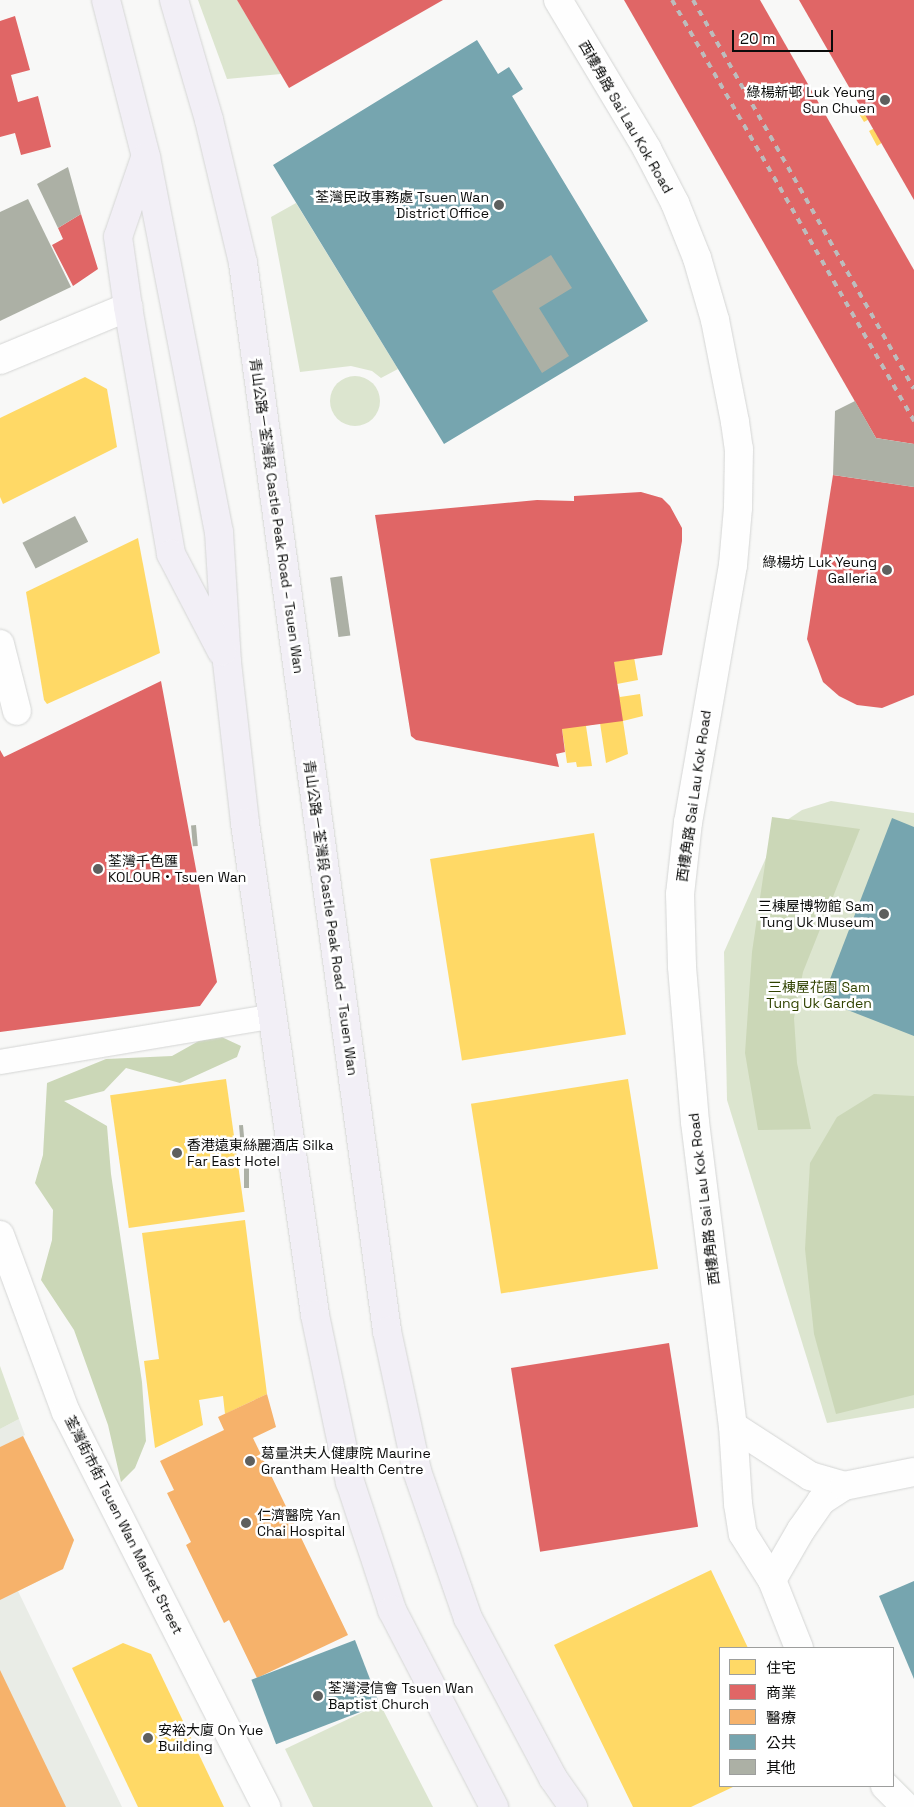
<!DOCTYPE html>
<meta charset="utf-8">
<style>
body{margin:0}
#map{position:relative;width:914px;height:1807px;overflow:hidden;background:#f8f8f7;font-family:"Space Grotesk","Noto Sans TC",sans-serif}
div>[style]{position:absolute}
.built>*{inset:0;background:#e9ece6}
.green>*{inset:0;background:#dce5cf}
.round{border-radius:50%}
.forest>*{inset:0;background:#cbd7b7}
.homes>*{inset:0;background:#ffd966;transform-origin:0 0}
.shops>*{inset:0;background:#e06666;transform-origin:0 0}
.health>*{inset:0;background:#f6b26b}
.public>*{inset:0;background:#76a5af;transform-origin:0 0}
.building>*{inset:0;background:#acb0a5;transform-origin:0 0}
.roads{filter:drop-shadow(0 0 1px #d4d5d4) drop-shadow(0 0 1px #d4d5d4)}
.pedestrian>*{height:24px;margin:-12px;padding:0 12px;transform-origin:12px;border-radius:12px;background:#fefefe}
.minor>*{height:28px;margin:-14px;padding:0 14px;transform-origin:14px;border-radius:14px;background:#fefefe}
.tertiary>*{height:28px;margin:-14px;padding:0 14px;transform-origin:14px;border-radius:14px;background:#fefefe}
.secondary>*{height:28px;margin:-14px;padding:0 14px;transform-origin:14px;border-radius:14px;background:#fefefe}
.primary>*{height:28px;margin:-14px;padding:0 14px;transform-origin:14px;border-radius:14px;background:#f2eff6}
.rail>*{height:4px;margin-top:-2px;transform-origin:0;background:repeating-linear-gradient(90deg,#bdbdbd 0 6px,transparent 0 12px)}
.dots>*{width:14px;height:14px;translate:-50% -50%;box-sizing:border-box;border:2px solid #fff;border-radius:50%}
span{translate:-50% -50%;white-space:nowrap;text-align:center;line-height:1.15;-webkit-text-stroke:5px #fff;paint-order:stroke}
.poi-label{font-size:14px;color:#0b0c0b}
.right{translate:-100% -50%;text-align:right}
.left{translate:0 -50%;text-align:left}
.street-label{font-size:14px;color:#0b0c0b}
.park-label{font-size:14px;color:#304200}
.legend{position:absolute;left:719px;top:1647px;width:175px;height:140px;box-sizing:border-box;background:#fff;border:1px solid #9d9e9d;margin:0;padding:6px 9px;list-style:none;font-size:15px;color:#0b0c0b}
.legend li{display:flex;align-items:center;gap:10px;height:25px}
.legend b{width:25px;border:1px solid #9d9e9d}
.scale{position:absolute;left:732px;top:30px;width:101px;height:22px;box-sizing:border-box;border:2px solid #0b0c0b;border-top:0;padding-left:6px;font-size:15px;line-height:18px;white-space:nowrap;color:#0b0c0b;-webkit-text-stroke:4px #fff;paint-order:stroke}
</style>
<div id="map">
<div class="built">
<i style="clip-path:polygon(19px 1419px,25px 1435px,23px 1436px,74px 1540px,63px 1569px,18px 1591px,122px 1807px,0 1807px,0 1429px)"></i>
</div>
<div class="green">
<i style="clip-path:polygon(198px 0,237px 0,281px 74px,227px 79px)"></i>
<i style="clip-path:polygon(296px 203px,398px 369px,381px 378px,372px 371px,351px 366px,300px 372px,271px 217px)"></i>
<i class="round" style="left:330px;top:376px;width:50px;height:50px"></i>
<i style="clip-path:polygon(831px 801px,914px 813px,914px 1408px,827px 1423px,727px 1100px,724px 952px,781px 824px,802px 810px)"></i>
<i style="clip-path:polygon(0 1366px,19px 1419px,0 1429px)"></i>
<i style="clip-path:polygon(380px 1704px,433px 1807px,313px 1807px,285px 1749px)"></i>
</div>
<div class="forest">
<i style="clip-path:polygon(772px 817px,860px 829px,803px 972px,794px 1018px,797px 1063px,811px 1129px,758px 1130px,745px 1053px,752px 952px)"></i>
<i style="clip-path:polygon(213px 1033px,241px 1046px,237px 1057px,180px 1083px,126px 1068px,104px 1091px,64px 1101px,107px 1126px,111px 1174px,142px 1382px,146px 1441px,135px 1468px,121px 1482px,108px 1425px,74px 1330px,41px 1280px,52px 1240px,53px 1210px,35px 1183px,43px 1155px,47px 1083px,106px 1059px,172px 1056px)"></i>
<i style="clip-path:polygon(874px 1094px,914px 1096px,914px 1395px,836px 1414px,814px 1334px,805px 1249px,810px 1163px,837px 1117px)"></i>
</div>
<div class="homes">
<i style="clip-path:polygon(910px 24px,914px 31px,914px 60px,898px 30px)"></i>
<i style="clip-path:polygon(891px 35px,909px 69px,914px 66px,914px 135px,887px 149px,883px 142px,877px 146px,869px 131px,892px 119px,887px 109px,864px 122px,856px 109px,862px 105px,858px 97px,884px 83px,870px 56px,883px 49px,879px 41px)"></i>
<i style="clip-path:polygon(85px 377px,107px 389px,117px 447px,3px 504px,0 497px,0 418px)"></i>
<i style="clip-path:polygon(138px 538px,160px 653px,47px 704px,44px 700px,26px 592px)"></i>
<i style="clip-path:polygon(609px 631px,614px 662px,634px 657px,638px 680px,617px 684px,620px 697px,640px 694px,643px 716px,623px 721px,628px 754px,606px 763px,600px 723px,586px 726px,592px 766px,577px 767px,576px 762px,567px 763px,562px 729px,535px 733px,531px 710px,559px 707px,556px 694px,529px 697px,526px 675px,554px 671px,549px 639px,571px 637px,577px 668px,591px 665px,586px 634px)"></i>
<i style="left:594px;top:833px;width:204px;height:166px;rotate:81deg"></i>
<i style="clip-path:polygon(18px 866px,69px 953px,39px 971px,22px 943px,0 956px,0 913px,4px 911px,0 904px,0 876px)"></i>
<i style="clip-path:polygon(0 969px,14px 993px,0 1000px)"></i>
<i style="left:226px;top:1079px;width:134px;height:117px;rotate:82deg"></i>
<i style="left:628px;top:1079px;width:192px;height:159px;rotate:81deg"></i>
<i style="clip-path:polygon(245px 1220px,267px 1394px,225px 1414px,223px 1396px,199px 1400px,203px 1425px,155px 1448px,144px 1361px,159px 1359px,142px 1233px)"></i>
<i style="clip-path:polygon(645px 1412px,648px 1431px,674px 1427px,678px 1452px,642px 1459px,644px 1470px,680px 1464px,684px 1490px,658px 1495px,661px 1514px,639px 1517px,635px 1493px,623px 1494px,627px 1520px,604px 1524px,600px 1504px,572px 1508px,568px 1482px,598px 1477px,595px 1466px,566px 1470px,562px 1446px,590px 1440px,587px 1422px,610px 1418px,615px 1446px,626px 1444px,623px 1416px)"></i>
<i style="clip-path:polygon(711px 1570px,748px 1648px,720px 1648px,720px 1786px,735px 1786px,691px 1807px,633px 1807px,554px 1645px)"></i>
<i style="clip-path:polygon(123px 1643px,151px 1654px,224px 1807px,138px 1807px,72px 1668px)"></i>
</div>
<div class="shops">
<i style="clip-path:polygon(237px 0,443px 0,289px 88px)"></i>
<i style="clip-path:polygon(624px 0,760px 0,914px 270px,914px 444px,876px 438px)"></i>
<i style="clip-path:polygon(799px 0,914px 0,914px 200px)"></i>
<i style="clip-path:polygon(15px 16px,30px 70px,11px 75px,18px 102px,38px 96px,51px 147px,21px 155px,15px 133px,0 137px,0 21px)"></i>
<i style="clip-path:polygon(81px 214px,98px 269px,73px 286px,52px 245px,63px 239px,58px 228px)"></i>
<i style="clip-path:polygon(833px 475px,914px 487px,914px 695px,882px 708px,857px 705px,839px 696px,823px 682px,807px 639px)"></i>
<i style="clip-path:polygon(641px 492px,662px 498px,670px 506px,682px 528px,682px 541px,662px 655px,614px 662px,623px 721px,562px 729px,565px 752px,556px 754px,559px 767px,416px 740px,411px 736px,375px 515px,537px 500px,574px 501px,574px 496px)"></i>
<i style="clip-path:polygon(161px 681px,217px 982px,200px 1006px,0 1032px,0 750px,4px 757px)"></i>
<i style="left:669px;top:1343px;width:186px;height:160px;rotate:81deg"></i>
</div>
<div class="health">
<i style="clip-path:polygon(267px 1394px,276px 1427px,253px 1438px,348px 1635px,257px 1678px,229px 1620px,224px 1623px,186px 1545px,191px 1542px,167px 1493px,174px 1490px,160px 1461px,224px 1430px,218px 1417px)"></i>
<i style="clip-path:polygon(23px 1436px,74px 1540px,63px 1569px,0 1600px,0 1447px)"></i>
<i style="clip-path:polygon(0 1670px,66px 1807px,0 1807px)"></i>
</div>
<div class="public">
<i style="clip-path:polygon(477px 40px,498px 74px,509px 67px,523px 89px,512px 96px,648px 321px,444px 444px,273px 165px)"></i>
<i style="clip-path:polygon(892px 818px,914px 827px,914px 1036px,822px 1000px)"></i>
<i style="clip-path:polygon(914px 1581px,914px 1679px,879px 1596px)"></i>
<i style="left:355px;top:1640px;width:69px;height:111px;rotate:69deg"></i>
</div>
<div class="building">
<i style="clip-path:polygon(68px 167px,81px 214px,58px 228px,37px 184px)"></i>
<i style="clip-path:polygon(28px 199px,71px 287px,0 321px,0 212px)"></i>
<i style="clip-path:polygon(551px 255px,572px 288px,539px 308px,569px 356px,542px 373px,492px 291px)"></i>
<i style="clip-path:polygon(855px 401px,876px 438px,914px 444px,914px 487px,833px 475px,835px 411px)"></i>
<i style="left:75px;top:516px;width:29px;height:59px;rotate:63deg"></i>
<i style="left:342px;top:576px;width:60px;height:12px;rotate:82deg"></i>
<i style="left:196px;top:825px;width:21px;height:5px;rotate:85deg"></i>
<i style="left:243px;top:1125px;width:21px;height:4px;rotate:85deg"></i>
<i style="left:244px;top:1168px;width:5px;height:20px"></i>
</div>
<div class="roads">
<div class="pedestrian">
<i style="left:0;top:1062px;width:278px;rotate:-9.5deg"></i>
</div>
<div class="minor">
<i style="left:0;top:644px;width:69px;rotate:75.8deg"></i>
</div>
<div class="tertiary">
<i style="left:558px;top:0;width:174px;rotate:59.1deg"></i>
<i style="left:647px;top:149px;width:61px;rotate:62.6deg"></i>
<i style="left:675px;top:203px;width:59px;rotate:68.2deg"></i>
<i style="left:697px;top:258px;width:65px;rotate:73.8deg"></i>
<i style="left:715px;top:320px;width:104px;rotate:78.9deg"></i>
<i style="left:735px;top:422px;width:27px;rotate:82deg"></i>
<i style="left:739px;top:449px;width:59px;rotate:91deg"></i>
<i style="left:738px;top:508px;width:57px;rotate:95deg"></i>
<i style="left:733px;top:565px;width:261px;rotate:99.9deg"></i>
<i style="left:688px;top:822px;width:72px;rotate:96.3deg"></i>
<i style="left:680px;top:894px;width:73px;rotate:88.4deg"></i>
<i style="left:682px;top:967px;width:156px;rotate:85.2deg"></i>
<i style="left:695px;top:1122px;width:306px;rotate:82.9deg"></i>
<i style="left:733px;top:1426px;width:78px;rotate:86.3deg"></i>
<i style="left:738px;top:1504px;width:30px;rotate:81deg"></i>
<i style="left:743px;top:1534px;width:54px;rotate:57.8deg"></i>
<i style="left:0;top:360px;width:139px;rotate:-22.5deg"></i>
<i style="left:0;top:1235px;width:189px;rotate:69.6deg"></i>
<i style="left:66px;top:1412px;width:443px;rotate:63.1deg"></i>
<i style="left:733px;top:1426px;width:92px;rotate:33deg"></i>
<i style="left:810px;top:1476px;width:35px;rotate:16deg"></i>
</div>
<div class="secondary">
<i style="left:799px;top:1648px;width:73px;rotate:-111.7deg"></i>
<i style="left:772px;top:1580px;width:58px;rotate:-59.9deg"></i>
<i style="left:801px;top:1530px;width:35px;rotate:-55deg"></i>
<i style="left:821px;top:1501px;width:27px;rotate:-33deg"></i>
<i style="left:844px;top:1486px;width:71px;rotate:-11.3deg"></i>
<i style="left:885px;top:1786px;width:30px;rotate:45deg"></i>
</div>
<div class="primary">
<i style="left:106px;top:0;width:162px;rotate:75.7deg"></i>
<i style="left:146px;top:157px;width:382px;rotate:79deg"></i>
<i style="left:219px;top:532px;width:130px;rotate:86.5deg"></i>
<i style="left:227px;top:662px;width:162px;rotate:83.6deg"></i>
<i style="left:245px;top:823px;width:497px;rotate:81.9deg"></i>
<i style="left:315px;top:1315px;width:171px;rotate:78.2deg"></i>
<i style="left:350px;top:1482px;width:135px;rotate:71.8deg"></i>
<i style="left:392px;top:1610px;width:222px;rotate:62.6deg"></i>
<i style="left:174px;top:0;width:125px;rotate:73.7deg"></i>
<i style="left:209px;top:120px;width:147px;rotate:76.6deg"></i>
<i style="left:243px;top:263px;width:1078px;rotate:82.32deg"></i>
<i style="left:387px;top:1331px;width:143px;rotate:77.9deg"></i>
<i style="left:417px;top:1471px;width:156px;rotate:70.9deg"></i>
<i style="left:468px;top:1618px;width:181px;rotate:62deg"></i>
<i style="left:553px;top:1778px;width:35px;rotate:55deg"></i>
<i style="left:145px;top:158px;width:83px;rotate:108.9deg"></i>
<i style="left:118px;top:237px;width:71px;rotate:81.9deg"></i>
<i style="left:128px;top:307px;width:251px;rotate:80.1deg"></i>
<i style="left:171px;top:554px;width:110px;rotate:62.5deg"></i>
</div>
</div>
<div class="rail">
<i style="left:672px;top:0;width:486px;rotate:60.1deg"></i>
<i style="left:693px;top:0;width:447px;rotate:60.4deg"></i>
</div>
<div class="dots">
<i style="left:885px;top:100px;background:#5e5f5e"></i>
<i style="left:499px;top:205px;background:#5e5f5e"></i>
<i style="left:887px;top:570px;background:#5e5f5e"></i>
<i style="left:98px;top:869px;background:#5e5f5e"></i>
<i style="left:884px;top:914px;background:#5e5f5e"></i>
<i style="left:177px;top:1153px;background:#5e5f5e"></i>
<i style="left:250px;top:1461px;background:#5e5f5e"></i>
<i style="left:246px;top:1523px;background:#5e5f5e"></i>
<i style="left:318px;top:1696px;background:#5e5f5e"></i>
<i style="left:148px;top:1738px;background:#5e5f5e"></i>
</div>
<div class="poi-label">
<span class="right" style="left:875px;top:100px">綠楊新邨 Luk Yeung<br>Sun Chuen</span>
<span class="right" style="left:489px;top:205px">荃灣民政事務處 Tsuen Wan<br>District Office</span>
<span class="right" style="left:877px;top:570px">綠楊坊 Luk Yeung<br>Galleria</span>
<span class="left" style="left:108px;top:869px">荃灣千色匯<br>KOLOUR‧Tsuen Wan</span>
<span class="right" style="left:874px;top:914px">三棟屋博物館 Sam<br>Tung Uk Museum</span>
<span class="left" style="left:187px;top:1153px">香港遠東絲麗酒店 Silka<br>Far East Hotel</span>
<span class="left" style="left:261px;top:1461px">葛量洪夫人健康院 Maurine<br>Grantham Health Centre</span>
<span class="left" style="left:257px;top:1523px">仁濟醫院 Yan<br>Chai Hospital</span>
<span class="left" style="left:328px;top:1696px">荃灣浸信會 Tsuen Wan<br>Baptist Church</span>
<span class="left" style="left:158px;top:1738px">安裕大廈 On Yue<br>Building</span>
</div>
<div class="street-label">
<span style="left:626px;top:117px;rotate:60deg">西樓角路 Sai Lau Kok Road</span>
<span style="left:277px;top:516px;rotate:82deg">青山公路－荃灣段 Castle Peak Road – Tsuen Wan</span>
<span style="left:694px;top:796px;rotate:-82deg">西樓角路 Sai Lau Kok Road</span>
<span style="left:331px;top:918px;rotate:82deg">青山公路－荃灣段 Castle Peak Road – Tsuen Wan</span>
<span style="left:704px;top:1199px;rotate:-97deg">西樓角路 Sai Lau Kok Road</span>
<span style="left:124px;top:1525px;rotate:63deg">荃灣街市街 Tsuen Wan Market Street</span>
</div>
<div class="park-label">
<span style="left:819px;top:995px">三棟屋花園 Sam<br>Tung Uk Garden</span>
</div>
<ul class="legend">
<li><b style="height:14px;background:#ffd966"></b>住宅</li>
<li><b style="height:14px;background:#e06666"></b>商業</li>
<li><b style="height:14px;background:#f6b26b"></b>醫療</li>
<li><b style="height:14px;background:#76a5af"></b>公共</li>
<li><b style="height:14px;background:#acb0a5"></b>其他</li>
</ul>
<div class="scale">20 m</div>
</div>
